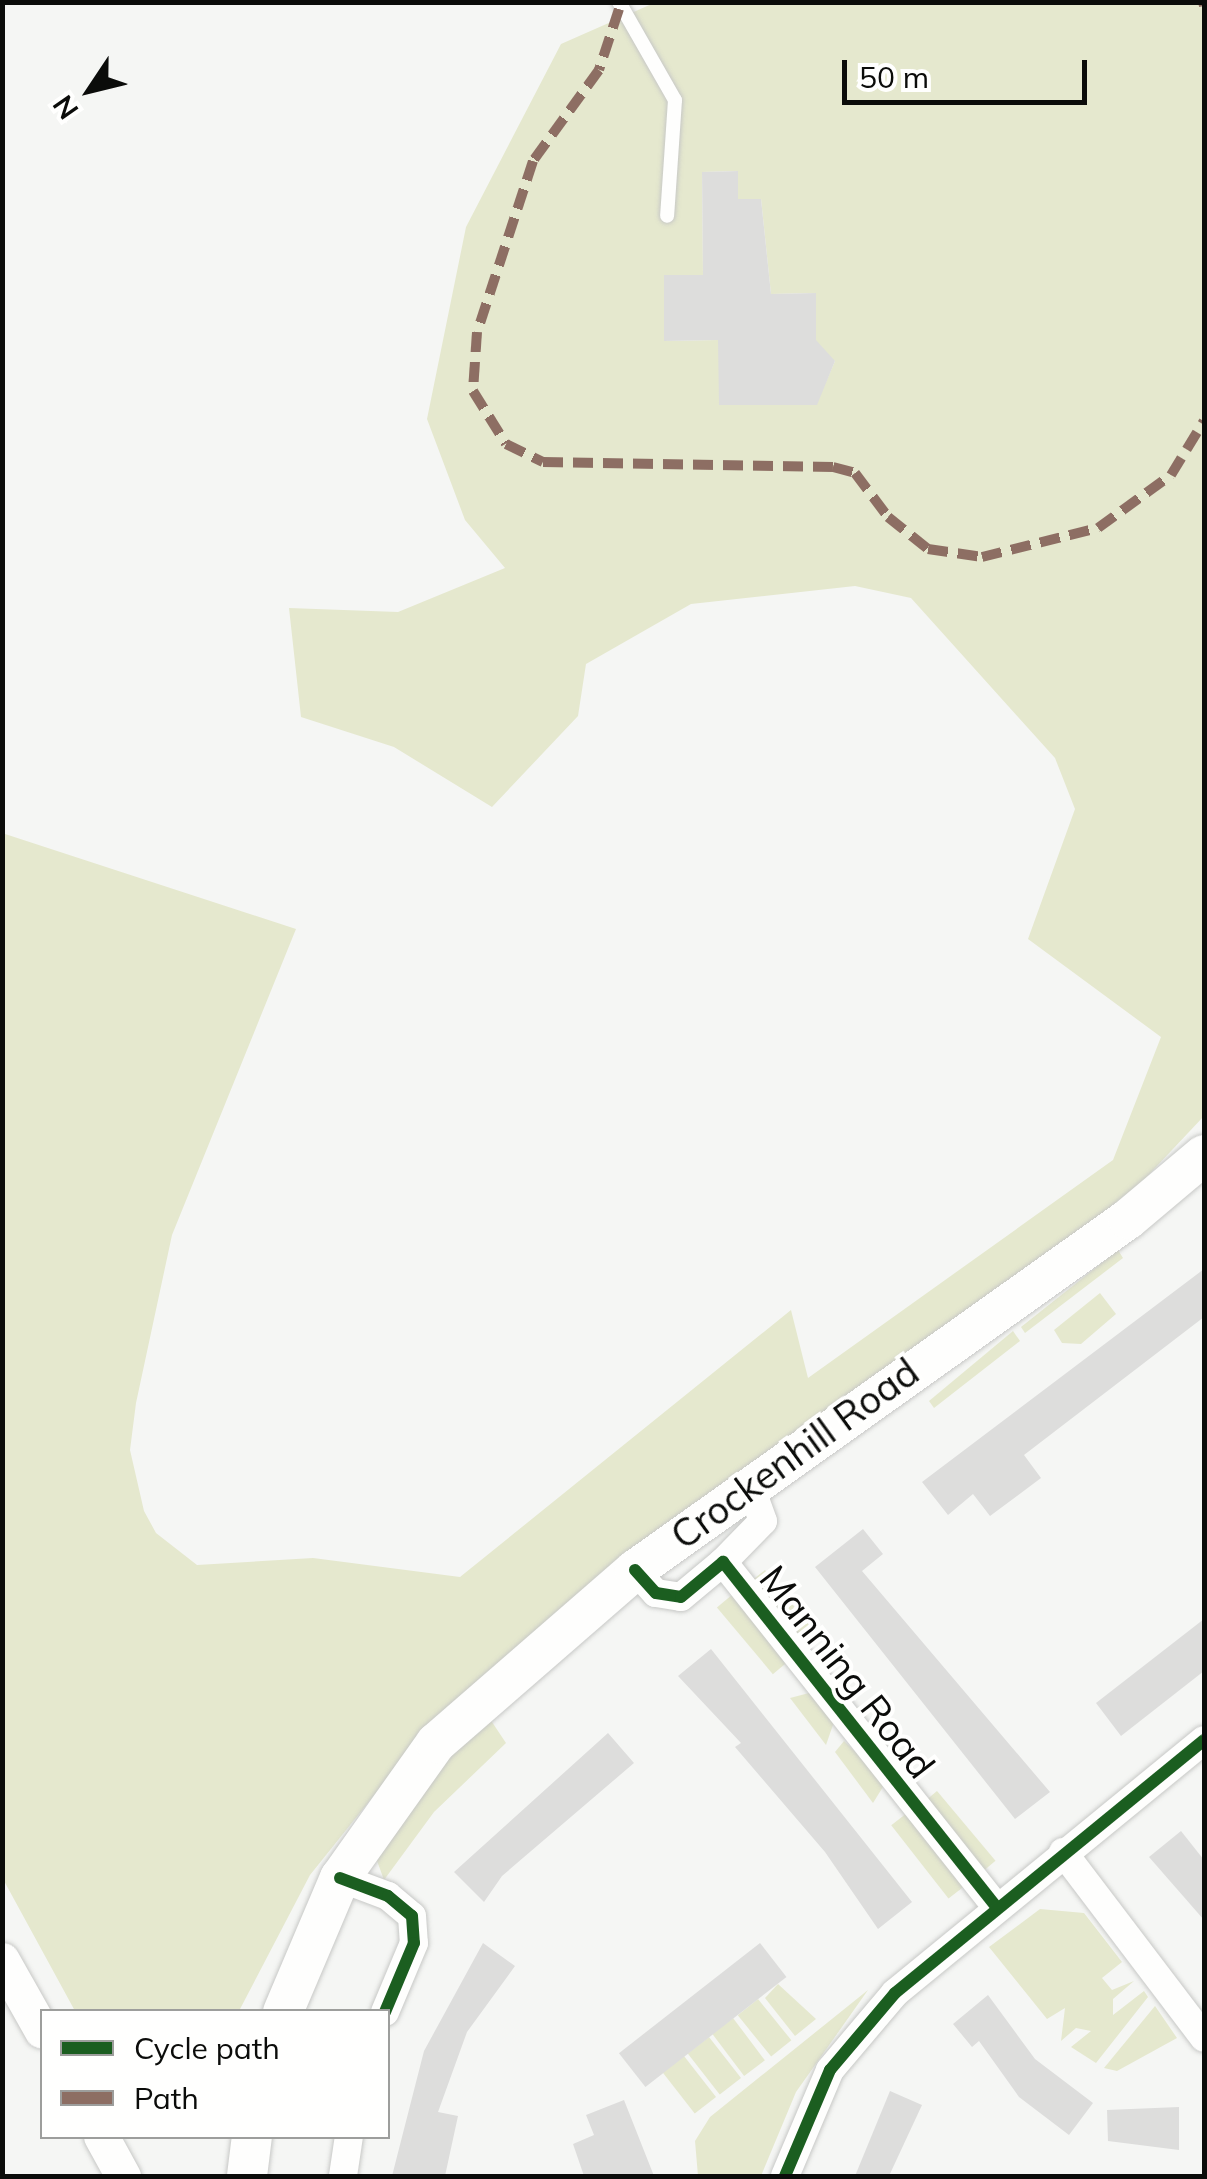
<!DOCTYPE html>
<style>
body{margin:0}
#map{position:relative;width:1207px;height:2179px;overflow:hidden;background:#f5f6f4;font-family:Mulish,sans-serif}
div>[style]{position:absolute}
.green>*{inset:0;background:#e5e8ce;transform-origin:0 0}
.building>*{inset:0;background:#dddddc;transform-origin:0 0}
.roads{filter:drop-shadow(0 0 2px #c7c8c6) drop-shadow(0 0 2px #c7c8c6)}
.service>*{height:14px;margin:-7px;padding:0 7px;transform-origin:7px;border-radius:7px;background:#fefefd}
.minor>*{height:28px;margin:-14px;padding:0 14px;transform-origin:14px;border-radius:14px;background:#fefefd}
.tertiary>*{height:35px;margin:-17.5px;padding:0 17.5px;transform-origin:17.5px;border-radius:17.5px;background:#fefefd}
.secondary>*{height:40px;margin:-20px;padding:0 20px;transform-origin:20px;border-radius:20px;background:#fefefd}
.quiet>*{height:10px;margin-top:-5px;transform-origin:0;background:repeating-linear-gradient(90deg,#8d6e63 0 20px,transparent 0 30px)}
.cycleway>*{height:12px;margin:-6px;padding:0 6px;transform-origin:6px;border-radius:6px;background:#1b5e20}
span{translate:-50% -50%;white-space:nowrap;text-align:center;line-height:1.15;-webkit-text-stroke:8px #fffffe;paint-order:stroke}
.street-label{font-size:38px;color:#0b0c0a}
.frame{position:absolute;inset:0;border:5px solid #0b0c0a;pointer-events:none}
.legend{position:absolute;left:40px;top:2009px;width:350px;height:130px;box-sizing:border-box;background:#fffffe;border:2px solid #9d9e9c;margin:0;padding:12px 18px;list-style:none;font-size:30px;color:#0b0c0a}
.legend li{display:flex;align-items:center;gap:20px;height:50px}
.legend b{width:50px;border:2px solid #9d9e9c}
.north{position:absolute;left:40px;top:40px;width:100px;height:100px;-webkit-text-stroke:8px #fffffe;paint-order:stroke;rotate:235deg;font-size:28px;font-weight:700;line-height:40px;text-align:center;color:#0b0c0a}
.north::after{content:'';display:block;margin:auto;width:35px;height:45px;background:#0b0c0a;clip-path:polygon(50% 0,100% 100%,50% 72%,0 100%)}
.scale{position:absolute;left:842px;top:60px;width:245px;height:45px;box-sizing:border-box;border:5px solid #0b0c0a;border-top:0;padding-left:12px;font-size:30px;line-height:35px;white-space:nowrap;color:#0b0c0a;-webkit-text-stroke:8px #fffffe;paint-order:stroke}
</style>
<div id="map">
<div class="green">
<i style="clip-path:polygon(evenodd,654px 3px,1204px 3px,1204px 1116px,1140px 1184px,416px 1743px,310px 1875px,239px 2011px,75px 2011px,3px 1879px,2px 833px,296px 929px,172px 1235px,136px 1403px,130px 1450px,144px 1511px,156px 1533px,197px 1565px,313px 1558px,460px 1577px,791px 1310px,808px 1378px,1113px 1160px,1161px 1037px,1028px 939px,1075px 809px,1055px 758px,911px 598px,855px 586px,691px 604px,586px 664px,578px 716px,492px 807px,394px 747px,301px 717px,289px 608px,398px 612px,505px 568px,465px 520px,427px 419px,466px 227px,561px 44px,654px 3px,737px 171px,738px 199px,761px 199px,771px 294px,816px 293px,816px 352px,835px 361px,826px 382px,718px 340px,665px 341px,664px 276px,703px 275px,702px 172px,737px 171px)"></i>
<i style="clip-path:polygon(1118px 1250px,1123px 1258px,1025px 1333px,1021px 1327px)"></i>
<i style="clip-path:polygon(1100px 1293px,1116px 1314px,1081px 1344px,1062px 1343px,1054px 1330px)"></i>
<i style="clip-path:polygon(1013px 1331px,1020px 1341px,934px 1408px,929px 1401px)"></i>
<i style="clip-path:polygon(765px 1570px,821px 1640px,803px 1653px,750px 1582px)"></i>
<i style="left:733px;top:1594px;width:87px;height:21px;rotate:50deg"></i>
<i style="clip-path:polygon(809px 1693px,835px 1719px,826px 1745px,790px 1698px)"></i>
<i style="clip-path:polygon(490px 1719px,506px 1743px,434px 1812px,384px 1880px,376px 1858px,449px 1752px)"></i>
<i style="clip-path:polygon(844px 1741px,886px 1782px,873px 1803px,835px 1752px)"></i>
<i style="left:937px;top:1791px;width:91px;height:21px;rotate:50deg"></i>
<i style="left:907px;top:1813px;width:93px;height:20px;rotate:52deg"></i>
<i style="clip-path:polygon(1040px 1909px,1084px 1913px,1122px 1962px,1102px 1978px,1112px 1990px,1134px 1981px,1113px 1999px,1113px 2015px,1144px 1991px,1148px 1997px,1096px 2063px,1071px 2047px,1091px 2031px,1076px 2028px,1061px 2041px,1065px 2008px,1047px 2019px,989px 1947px)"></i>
<i style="clip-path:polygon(778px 1984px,816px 2019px,795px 2036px,765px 1998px)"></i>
<i style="clip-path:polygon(868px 1990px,796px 2092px,761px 2176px,698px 2176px,695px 2141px,710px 2117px)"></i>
<i style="left:758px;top:1999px;width:53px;height:26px;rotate:51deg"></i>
<i style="clip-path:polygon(1155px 2006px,1177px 2038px,1117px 2071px,1104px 2068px)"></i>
<i style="left:733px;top:2018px;width:53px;height:26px;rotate:53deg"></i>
<i style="left:709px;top:2037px;width:52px;height:27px;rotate:52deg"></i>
<i style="left:684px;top:2056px;width:52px;height:27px;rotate:52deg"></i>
</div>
<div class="building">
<i style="clip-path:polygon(738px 171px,738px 199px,761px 199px,771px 294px,816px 293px,816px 340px,835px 361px,817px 405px,719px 405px,718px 340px,664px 341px,664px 275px,703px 275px,702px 172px)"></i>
<i style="clip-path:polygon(1204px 1269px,1204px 1317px,1024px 1455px,1041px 1478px,990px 1516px,973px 1494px,948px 1515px,922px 1482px)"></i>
<i style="clip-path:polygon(863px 1529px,883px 1554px,862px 1571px,1050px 1792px,1015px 1819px,815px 1567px)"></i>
<i style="clip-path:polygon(1204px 1619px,1204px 1671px,1121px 1736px,1096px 1703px)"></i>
<i style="clip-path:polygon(711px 1649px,912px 1902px,878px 1929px,825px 1852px,735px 1747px,741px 1743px,678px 1676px)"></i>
<i style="clip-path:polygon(608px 1733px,634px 1763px,502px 1876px,484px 1902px,454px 1872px)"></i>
<i style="clip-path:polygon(1181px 1831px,1204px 1860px,1204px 1920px,1149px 1857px)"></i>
<i style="clip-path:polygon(483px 1943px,515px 1966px,467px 2032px,438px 2112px,458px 2116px,445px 2176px,392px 2176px,424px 2051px)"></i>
<i style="left:760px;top:1943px;width:43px;height:179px;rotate:52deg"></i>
<i style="clip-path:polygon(988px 1995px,1035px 2059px,1093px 2103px,1069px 2135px,1019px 2097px,979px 2041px,972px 2047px,953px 2024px)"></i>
<i style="clip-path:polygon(890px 2091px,922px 2105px,889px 2176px,855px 2176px)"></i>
<i style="clip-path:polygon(624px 2100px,654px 2176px,584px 2176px,573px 2144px,594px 2135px,586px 2115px)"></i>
<i style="clip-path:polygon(1179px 2107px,1179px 2150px,1108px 2141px,1107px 2110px)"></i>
</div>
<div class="roads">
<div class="service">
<i style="left:619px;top:2px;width:113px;rotate:60.3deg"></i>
<i style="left:675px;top:100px;width:116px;rotate:93.9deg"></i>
</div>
<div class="minor">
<i style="left:723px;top:1562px;width:57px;rotate:-45.7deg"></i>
<i style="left:763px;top:1521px;width:38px;rotate:-110deg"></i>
<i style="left:635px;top:1570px;width:31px;rotate:48deg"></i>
<i style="left:656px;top:1593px;width:25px;rotate:9deg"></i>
<i style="left:681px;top:1597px;width:55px;rotate:-39.8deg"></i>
<i style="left:723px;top:1562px;width:439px;rotate:51.6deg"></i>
<i style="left:1063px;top:1852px;width:233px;rotate:52.8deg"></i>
<i style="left:340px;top:1878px;width:51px;rotate:20.6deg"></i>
<i style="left:388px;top:1896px;width:31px;rotate:40deg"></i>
<i style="left:412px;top:1916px;width:27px;rotate:86deg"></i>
<i style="left:414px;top:1943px;width:75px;rotate:112.8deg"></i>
<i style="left:343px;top:2176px;width:40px;rotate:-81.5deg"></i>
<i style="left:785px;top:2176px;width:115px;rotate:-67deg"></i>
<i style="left:830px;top:2070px;width:101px;rotate:-49.8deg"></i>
<i style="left:895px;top:1993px;width:399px;rotate:-39.3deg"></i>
</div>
<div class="tertiary">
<i style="left:2px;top:1960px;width:81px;rotate:60.6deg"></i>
<i style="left:101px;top:2136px;width:46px;rotate:61.2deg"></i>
</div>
<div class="secondary">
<i style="left:283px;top:2012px;width:146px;rotate:-67deg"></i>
<i style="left:340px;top:1878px;width:166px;rotate:-54.6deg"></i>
<i style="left:436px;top:1743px;width:264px;rotate:-41deg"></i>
<i style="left:635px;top:1570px;width:605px;rotate:-35.45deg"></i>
<i style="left:1128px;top:1219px;width:99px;rotate:-40.1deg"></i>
<i style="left:247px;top:2176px;width:40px;rotate:-82.9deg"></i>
</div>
</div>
<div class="quiet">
<i style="left:1203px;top:2px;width:4px;rotate:76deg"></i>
<i style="left:619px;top:9px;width:64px;rotate:108.2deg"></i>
<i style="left:599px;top:70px;width:112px;rotate:126deg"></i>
<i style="left:533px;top:161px;width:180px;rotate:108.1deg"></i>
<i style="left:477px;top:332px;width:59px;rotate:93.9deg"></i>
<i style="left:473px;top:391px;width:62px;rotate:58.1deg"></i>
<i style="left:506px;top:444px;width:41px;rotate:25.9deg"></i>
<i style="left:543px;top:462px;width:290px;rotate:1deg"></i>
<i style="left:833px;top:467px;width:23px;rotate:15deg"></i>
<i style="left:855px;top:473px;width:55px;rotate:53.1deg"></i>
<i style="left:888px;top:517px;width:51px;rotate:38.7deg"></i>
<i style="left:928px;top:549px;width:55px;rotate:8.4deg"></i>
<i style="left:982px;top:557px;width:120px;rotate:-14deg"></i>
<i style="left:1098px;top:528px;width:90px;rotate:-36deg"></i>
<i style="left:1171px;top:475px;width:63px;rotate:-58.6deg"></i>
</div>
<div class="cycleway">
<i style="left:635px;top:1570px;width:31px;rotate:48deg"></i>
<i style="left:656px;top:1593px;width:25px;rotate:9deg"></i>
<i style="left:681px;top:1597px;width:55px;rotate:-39.8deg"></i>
<i style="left:723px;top:1562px;width:439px;rotate:51.6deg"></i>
<i style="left:340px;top:1878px;width:51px;rotate:20.6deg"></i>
<i style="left:388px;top:1896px;width:31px;rotate:40deg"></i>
<i style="left:412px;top:1916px;width:27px;rotate:86deg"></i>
<i style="left:414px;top:1943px;width:75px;rotate:112.8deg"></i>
<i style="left:785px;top:2176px;width:115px;rotate:-67deg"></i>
<i style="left:830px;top:2070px;width:101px;rotate:-49.8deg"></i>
<i style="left:895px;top:1993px;width:399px;rotate:-39.3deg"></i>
</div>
<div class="street-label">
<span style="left:795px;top:1454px;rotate:-36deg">Crockenhill Road</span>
<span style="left:847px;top:1672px;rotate:52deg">Manning Road</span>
</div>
<div class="frame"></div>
<ul class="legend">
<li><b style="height:12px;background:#1b5e20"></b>Cycle path</li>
<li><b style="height:12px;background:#8d6e63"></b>Path</li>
</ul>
<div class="north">N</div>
<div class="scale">50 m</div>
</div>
